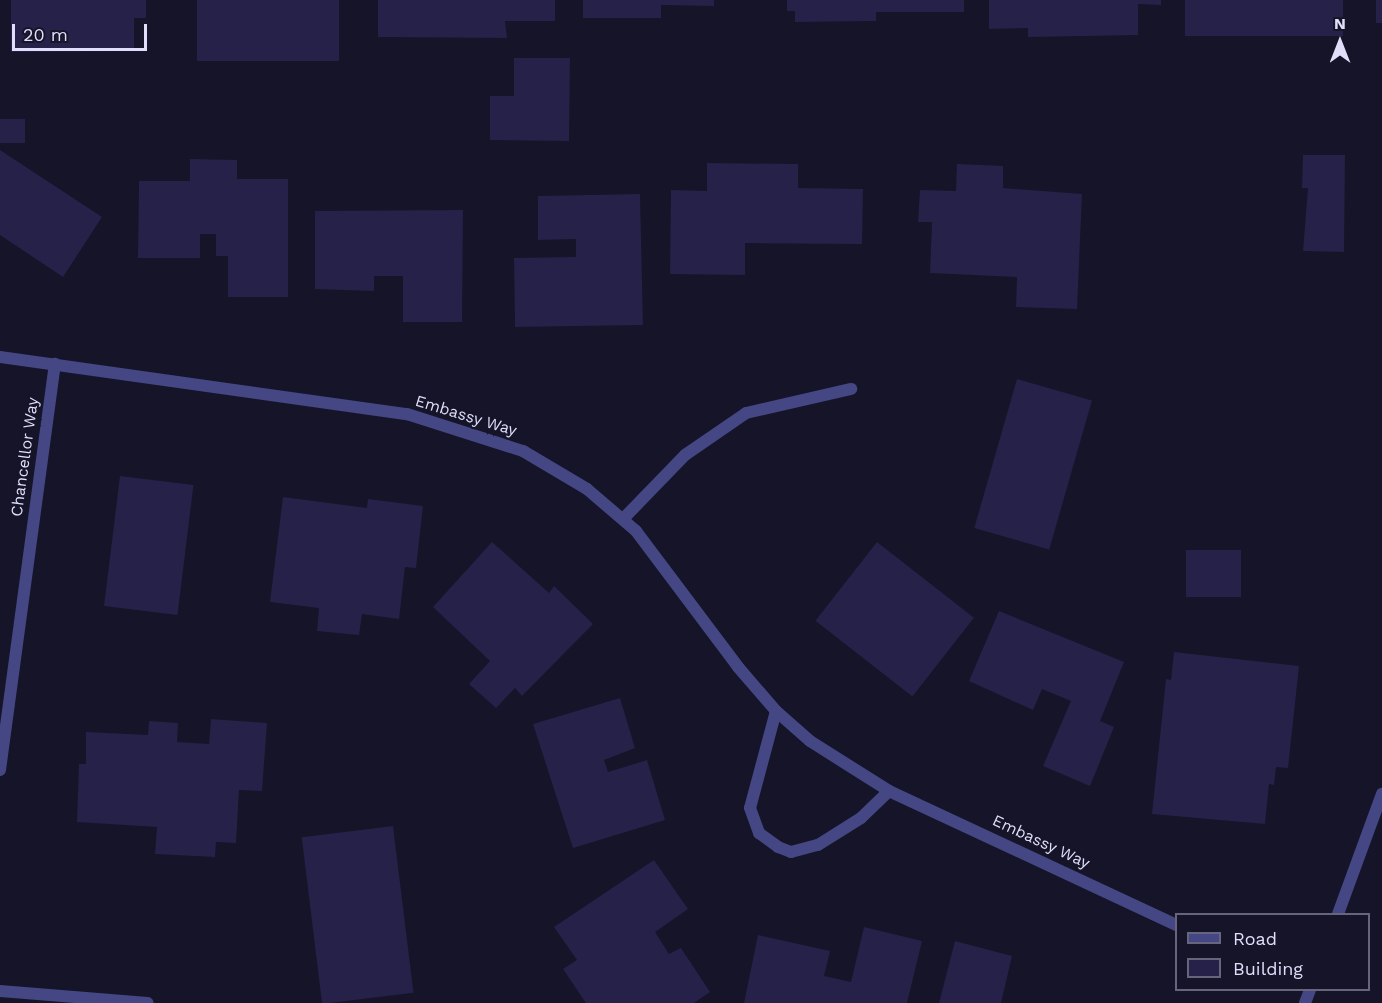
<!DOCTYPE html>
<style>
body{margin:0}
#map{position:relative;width:1382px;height:1003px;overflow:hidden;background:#151429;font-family:"Work Sans",sans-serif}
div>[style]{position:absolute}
.building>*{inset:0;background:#252148;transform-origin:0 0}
.street>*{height:12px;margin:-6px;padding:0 6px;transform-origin:6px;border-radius:6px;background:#444783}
span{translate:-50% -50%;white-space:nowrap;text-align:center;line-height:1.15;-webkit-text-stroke:4.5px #151429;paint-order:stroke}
.street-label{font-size:16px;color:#dfdffc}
.legend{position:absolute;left:1175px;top:913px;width:195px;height:78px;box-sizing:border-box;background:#151429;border:2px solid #66657d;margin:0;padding:8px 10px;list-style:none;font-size:18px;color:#dfdffc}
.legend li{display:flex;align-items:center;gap:12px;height:30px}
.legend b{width:30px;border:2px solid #66657d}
.north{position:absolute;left:1310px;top:12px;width:60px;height:60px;-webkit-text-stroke:4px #151429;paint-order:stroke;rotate:0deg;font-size:16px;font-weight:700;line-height:24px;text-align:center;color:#dfdffc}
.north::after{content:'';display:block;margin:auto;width:21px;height:27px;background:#dfdffc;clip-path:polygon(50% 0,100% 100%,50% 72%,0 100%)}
.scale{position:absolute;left:12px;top:24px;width:135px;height:27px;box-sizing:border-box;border:3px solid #dfdffc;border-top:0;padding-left:8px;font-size:18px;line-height:21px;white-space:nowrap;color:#dfdffc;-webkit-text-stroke:4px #151429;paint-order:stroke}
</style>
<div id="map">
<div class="building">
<i style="clip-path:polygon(11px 0,146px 0,146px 18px,134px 18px,134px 51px,11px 52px)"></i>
<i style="left:197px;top:0;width:142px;height:61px"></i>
<i style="clip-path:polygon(378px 0,555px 0,555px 21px,505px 21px,507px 38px,378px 37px)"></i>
<i style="clip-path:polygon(583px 0,714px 0,714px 6px,661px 5px,661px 18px,583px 18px)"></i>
<i style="clip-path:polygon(787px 0,964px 0,964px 12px,876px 12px,876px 21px,795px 22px,795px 11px,787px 11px)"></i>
<i style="clip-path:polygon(989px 0,1161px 0,1161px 5px,1138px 4px,1138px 35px,1028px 37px,1028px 28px,989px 29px)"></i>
<i style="left:1185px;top:0;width:158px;height:36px"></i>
<i style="left:1376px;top:0;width:6px;height:23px"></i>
<i style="clip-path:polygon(514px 58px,570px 58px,569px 141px,490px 140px,490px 96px,514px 96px)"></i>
<i style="left:25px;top:119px;width:24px;height:25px;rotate:90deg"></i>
<i style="clip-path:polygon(0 150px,102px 217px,63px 277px,0 235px)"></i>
<i style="clip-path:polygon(1303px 155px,1345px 155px,1344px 252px,1303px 251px,1308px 188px,1302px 188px)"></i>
<i style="clip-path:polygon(190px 159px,237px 160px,237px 179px,288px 179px,288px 297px,228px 297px,228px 256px,216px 256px,216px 234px,200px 234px,200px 258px,138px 258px,139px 181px,190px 181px)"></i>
<i style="clip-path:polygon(707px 163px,798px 164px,798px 188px,863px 189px,862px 244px,745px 243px,745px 275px,670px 274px,671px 190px,707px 191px)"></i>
<i style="clip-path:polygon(957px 164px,1003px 166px,1003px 188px,1082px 194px,1077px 309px,1016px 307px,1017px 277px,930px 273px,932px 222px,918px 222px,920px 190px,956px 191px)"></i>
<i style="clip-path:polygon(640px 194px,643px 325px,515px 327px,514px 258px,576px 257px,576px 239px,538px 240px,538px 196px)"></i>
<i style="clip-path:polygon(463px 210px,462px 322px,403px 322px,403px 276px,374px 276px,374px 291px,315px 289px,315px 211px)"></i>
<i style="left:1017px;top:379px;width:78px;height:155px;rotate:16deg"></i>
<i style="left:120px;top:476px;width:74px;height:131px;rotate:7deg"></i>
<i style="clip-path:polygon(283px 497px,367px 508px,368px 499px,423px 506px,416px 568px,405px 567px,399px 619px,362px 614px,359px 635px,317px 631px,319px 608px,270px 602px)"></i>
<i style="clip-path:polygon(492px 542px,549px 593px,554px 586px,593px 624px,522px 696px,515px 688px,496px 708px,469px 684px,490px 661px,433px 607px)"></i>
<i style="left:877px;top:542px;width:123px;height:100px;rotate:38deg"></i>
<i style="left:1186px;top:550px;width:55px;height:47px"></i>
<i style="clip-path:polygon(999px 611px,1124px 662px,1100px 721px,1114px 727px,1090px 786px,1043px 766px,1071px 701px,1042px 689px,1033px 710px,969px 681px)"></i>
<i style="clip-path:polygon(1174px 652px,1299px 666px,1288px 768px,1276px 767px,1274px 785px,1269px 784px,1265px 824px,1152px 814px,1166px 679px,1171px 680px)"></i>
<i style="clip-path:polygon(620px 698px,635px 748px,604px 760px,608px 772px,647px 760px,665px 820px,573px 848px,533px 724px)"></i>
<i style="clip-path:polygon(211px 719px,267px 723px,262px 791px,239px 790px,236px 843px,216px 842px,215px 857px,155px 854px,157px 827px,77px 822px,79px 764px,86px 764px,86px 732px,148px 735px,149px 721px,178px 723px,177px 742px,209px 744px)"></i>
<i style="left:393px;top:826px;width:168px;height:92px;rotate:83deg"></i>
<i style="clip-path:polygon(654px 860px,688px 909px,655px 932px,669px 954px,681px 948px,710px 992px,694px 1003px,586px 1003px,563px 969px,577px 960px,554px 927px)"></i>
<i style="clip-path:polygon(864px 927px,922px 941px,907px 1003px,744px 1003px,758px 935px,830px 951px,824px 976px,851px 982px)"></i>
<i style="clip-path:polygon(955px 941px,1012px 956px,1001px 1003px,939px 1003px)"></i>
</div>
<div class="street">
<i style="left:0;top:357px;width:411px;rotate:8deg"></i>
<i style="left:407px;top:414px;width:122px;rotate:17.7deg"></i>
<i style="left:523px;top:451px;width:74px;rotate:30.7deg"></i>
<i style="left:587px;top:489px;width:65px;rotate:40.6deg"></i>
<i style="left:636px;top:531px;width:170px;rotate:53.1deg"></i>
<i style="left:738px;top:667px;width:58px;rotate:49.2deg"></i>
<i style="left:776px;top:711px;width:45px;rotate:41.4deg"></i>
<i style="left:810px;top:741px;width:93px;rotate:32.3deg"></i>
<i style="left:889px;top:791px;width:317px;rotate:25deg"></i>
<i style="left:623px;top:519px;width:89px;rotate:-45.9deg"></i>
<i style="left:685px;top:455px;width:74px;rotate:-34.5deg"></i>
<i style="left:746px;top:413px;width:108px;rotate:-12.9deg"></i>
<i style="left:776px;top:711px;width:100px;rotate:105deg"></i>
<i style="left:750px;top:808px;width:27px;rotate:70deg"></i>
<i style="left:759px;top:833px;width:24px;rotate:36deg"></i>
<i style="left:778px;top:847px;width:14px;rotate:21deg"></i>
<i style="left:791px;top:852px;width:28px;rotate:-15deg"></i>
<i style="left:818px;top:845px;width:51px;rotate:-32.1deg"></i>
<i style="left:861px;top:818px;width:39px;rotate:-44deg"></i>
<i style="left:0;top:770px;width:410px;rotate:-82.3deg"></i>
<i style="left:1338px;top:914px;width:128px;rotate:-69.9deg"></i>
<i style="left:0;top:991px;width:148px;rotate:4.6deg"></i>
<i style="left:1305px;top:1003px;width:14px;rotate:-69deg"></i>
</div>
<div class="street-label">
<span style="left:466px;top:416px;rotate:17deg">Embassy Way</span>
<span style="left:25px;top:457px;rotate:-82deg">Chancellor Way</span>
<span style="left:1041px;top:842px;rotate:25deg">Embassy Way</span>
</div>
<ul class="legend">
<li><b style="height:8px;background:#444783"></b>Road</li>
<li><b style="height:16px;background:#252148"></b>Building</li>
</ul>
<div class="north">N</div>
<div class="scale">20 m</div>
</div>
